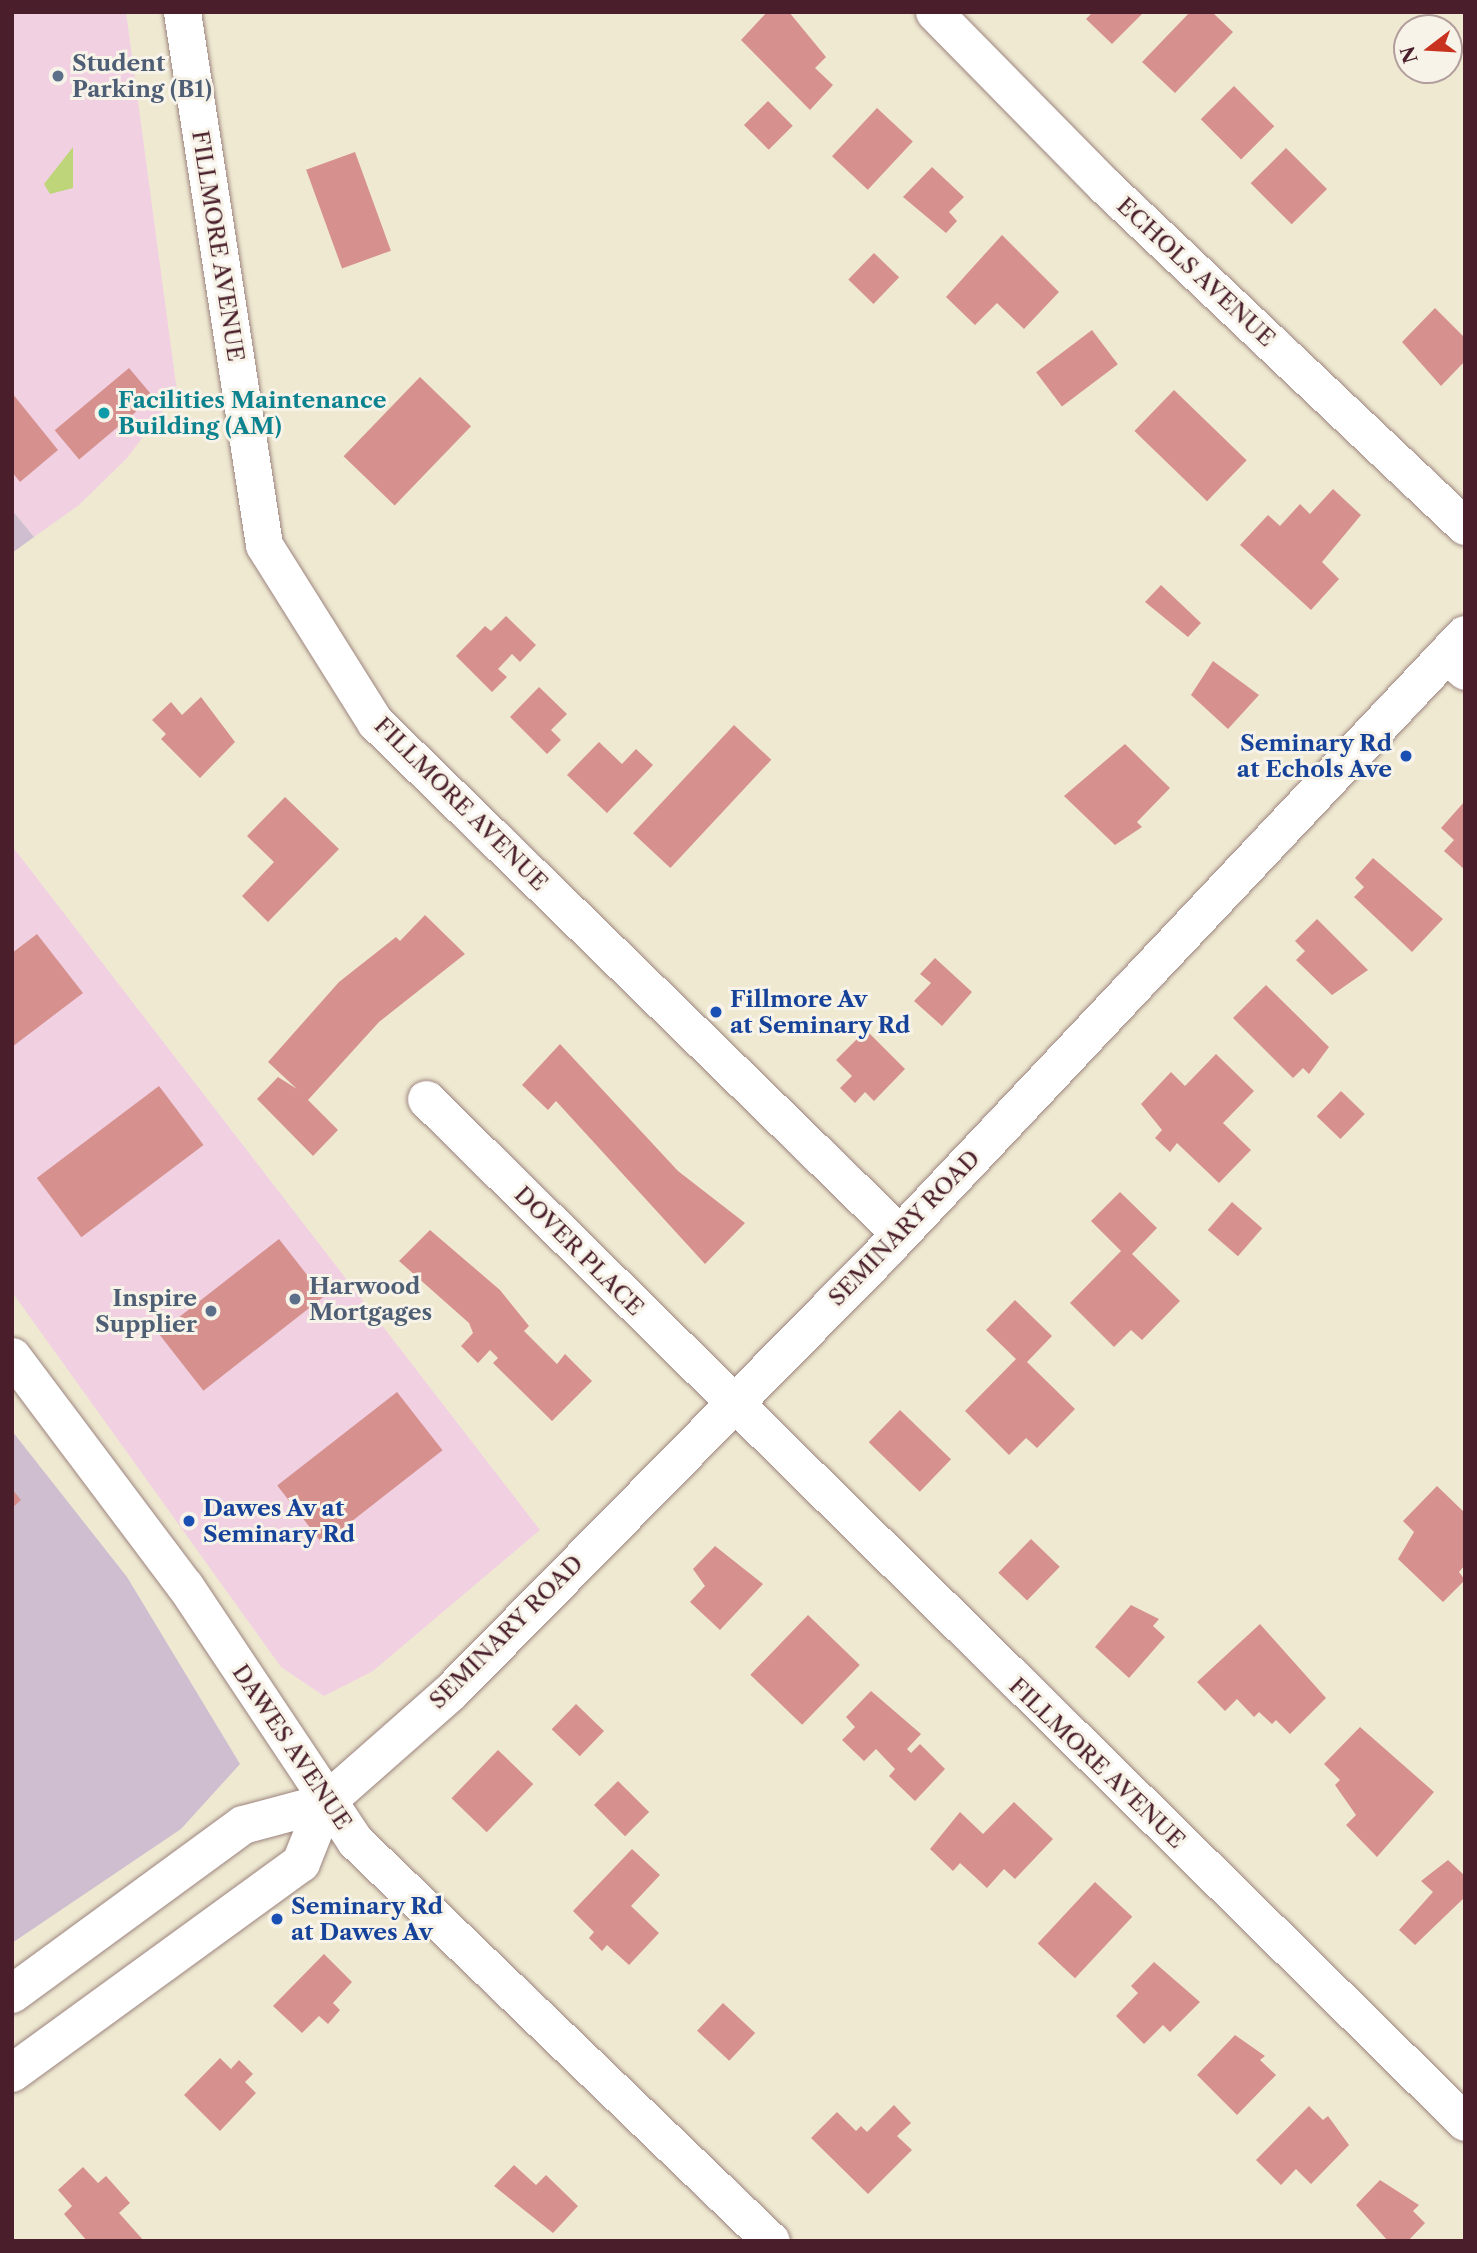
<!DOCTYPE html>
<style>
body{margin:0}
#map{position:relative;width:1477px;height:2253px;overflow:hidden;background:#efe9d2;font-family:"Libre Caslon Text",serif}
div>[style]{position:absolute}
.built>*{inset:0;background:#f1d0e2}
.industrial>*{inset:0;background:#cebed0}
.green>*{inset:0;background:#bed579}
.building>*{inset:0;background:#d6918e;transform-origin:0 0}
.roads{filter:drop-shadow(0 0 2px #9c847e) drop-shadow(0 0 2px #9c847e)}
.minor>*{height:37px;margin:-18.5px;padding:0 18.5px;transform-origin:18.5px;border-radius:18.5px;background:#fff}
.major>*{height:38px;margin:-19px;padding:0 19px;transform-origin:19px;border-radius:19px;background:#fff}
.dots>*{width:19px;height:19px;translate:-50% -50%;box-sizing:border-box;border:4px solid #f7f3e8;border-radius:50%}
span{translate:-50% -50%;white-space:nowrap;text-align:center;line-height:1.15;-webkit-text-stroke:6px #f7f3e8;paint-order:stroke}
.service-label{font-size:23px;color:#4e5e75;font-weight:700}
.left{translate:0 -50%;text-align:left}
.right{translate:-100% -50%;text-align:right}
.street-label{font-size:23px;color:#4a1f2b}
.culture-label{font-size:23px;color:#0d838f;font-weight:700}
.transit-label{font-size:23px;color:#164399;font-weight:700}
.frame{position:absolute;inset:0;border:14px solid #4a1f2b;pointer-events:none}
.north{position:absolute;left:1393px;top:14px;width:70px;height:70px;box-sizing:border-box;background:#f7f3e8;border:2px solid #b29e9c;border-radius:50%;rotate:253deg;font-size:19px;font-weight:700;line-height:28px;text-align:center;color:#4a1f2b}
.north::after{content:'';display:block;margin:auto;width:24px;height:32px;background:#c8321e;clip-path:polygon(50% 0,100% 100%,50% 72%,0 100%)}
</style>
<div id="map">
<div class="built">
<i style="clip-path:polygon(12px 12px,126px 12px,177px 392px,127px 458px,79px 505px,34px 537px,12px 510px)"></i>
<i style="clip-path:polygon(12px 846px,540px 1530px,373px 1671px,324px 1696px,281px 1667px,12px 1292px)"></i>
</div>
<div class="industrial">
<i style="clip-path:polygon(12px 510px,34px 537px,12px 553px)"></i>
<i style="clip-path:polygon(12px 1431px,127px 1577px,240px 1764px,181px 1829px,12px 1943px)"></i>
</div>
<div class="green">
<i style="clip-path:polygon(73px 147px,73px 188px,50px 194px,44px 184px)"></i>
</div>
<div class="building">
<i style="clip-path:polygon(767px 12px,789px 12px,826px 57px,815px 68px,833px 85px,810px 110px,741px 40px)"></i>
<i style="clip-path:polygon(1093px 12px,1144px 12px,1112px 44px,1086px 19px)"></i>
<i style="clip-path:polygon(1190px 12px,1212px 12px,1233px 32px,1175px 93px,1142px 62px)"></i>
<i style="left:1234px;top:86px;width:57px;height:47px;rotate:45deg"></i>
<i style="left:768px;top:101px;width:35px;height:34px;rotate:45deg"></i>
<i style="left:877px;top:108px;width:49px;height:66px;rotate:43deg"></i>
<i style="left:1286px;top:148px;width:58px;height:50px;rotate:45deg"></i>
<i style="left:355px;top:152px;width:105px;height:52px;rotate:70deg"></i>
<i style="clip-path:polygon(932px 167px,964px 197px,949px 212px,957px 221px,946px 233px,903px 197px)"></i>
<i style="clip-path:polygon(1002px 235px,1059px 292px,1024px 329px,997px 303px,975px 325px,946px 297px)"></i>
<i style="left:874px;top:253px;width:35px;height:37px;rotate:44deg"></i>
<i style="clip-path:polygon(1435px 308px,1465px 338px,1465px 361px,1441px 386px,1402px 342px)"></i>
<i style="left:1092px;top:330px;width:43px;height:70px;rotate:53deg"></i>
<i style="left:129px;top:368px;width:38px;height:97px;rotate:50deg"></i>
<i style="left:420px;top:377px;width:71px;height:110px;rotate:44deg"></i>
<i style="left:1174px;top:390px;width:101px;height:57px;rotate:44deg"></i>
<i style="clip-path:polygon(12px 393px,58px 450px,20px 482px,12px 472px)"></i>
<i style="clip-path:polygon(1333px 489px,1361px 515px,1322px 562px,1339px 579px,1311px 610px,1240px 545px,1268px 515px,1280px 526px,1300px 504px,1310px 514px)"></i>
<i style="clip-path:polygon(1161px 585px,1201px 623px,1188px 637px,1145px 602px)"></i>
<i style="clip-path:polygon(506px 616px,536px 645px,520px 662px,512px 654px,498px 669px,507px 677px,492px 692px,456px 656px,485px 626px,491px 631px)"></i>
<i style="clip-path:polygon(1213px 661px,1259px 695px,1228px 729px,1191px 695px)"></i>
<i style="clip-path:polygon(539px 687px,567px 714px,551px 730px,561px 740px,547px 754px,510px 717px)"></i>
<i style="clip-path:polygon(201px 697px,235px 742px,200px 778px,161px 739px,166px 734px,152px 720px,171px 702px,182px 715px)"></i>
<i style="left:734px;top:725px;width:51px;height:148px;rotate:43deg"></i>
<i style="clip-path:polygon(599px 742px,622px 764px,636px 749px,653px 765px,607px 813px,567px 775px)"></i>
<i style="clip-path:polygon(1125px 744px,1170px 788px,1137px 822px,1142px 827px,1115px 845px,1064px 796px)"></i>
<i style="clip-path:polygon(285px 797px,339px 849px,268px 922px,242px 896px,274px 862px,247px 836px)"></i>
<i style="clip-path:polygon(1465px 801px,1465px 870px,1444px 851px,1454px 840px,1441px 828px)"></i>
<i style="clip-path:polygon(1373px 858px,1443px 919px,1412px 952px,1354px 897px,1364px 887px,1355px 878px)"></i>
<i style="clip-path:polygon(425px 915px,465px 954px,379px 1022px,308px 1100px,338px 1130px,313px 1156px,257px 1099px,278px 1077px,297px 1089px,268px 1062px,339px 982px,396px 937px,400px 941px)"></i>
<i style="clip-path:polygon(1317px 919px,1368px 970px,1332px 995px,1296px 960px,1305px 951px,1295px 941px)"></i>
<i style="clip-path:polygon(37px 934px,83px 993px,12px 1047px,12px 953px)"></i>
<i style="clip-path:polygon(935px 958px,972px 992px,942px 1026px,914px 1001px,931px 983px,920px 974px)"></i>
<i style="clip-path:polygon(1266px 985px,1329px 1047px,1309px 1074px,1303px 1068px,1293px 1078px,1233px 1018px)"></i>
<i style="clip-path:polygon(866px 1030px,905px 1069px,874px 1101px,865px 1092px,855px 1103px,840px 1088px,852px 1076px,836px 1060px)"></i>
<i style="clip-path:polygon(560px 1044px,678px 1171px,745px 1223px,705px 1264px,556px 1101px,548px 1110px,522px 1085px)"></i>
<i style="clip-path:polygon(1216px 1054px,1254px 1091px,1223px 1123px,1251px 1150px,1219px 1183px,1177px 1143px,1170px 1152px,1155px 1138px,1162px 1130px,1141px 1104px,1171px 1072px,1185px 1086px)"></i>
<i style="left:159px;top:1086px;width:74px;height:153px;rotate:53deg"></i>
<i style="left:1341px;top:1091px;width:33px;height:35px;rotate:44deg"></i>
<i style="clip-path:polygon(1120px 1192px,1157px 1228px,1132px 1254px,1180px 1301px,1142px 1340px,1131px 1330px,1114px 1347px,1070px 1303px,1121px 1251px,1091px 1221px)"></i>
<i style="left:1232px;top:1202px;width:40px;height:37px;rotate:41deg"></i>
<i style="clip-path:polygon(430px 1230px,500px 1290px,529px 1326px,524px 1331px,557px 1364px,565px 1354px,592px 1381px,552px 1421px,493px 1363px,498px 1358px,490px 1350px,478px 1363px,461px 1346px,473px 1333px,469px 1323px,399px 1261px)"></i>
<i style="left:279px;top:1239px;width:73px;height:153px;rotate:52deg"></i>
<i style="clip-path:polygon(1015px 1300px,1052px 1336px,1027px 1362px,1075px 1409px,1037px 1448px,1026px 1438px,1009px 1455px,965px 1411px,1016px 1359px,986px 1330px)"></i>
<i style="left:397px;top:1392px;width:74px;height:152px;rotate:52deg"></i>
<i style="left:900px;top:1410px;width:71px;height:45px;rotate:44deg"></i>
<i style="clip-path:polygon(1437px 1486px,1465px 1513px,1465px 1565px,1459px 1572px,1465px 1580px,1443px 1602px,1398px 1559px,1414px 1532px,1403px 1521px)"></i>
<i style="clip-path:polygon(12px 1489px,21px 1500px,12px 1508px)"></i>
<i style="left:1031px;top:1539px;width:40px;height:47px;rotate:44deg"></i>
<i style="clip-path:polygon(715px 1546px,763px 1584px,720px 1630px,690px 1602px,705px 1586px,693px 1569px)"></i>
<i style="clip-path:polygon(1131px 1605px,1159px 1619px,1153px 1626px,1165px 1637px,1129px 1678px,1095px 1647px)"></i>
<i style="left:808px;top:1615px;width:72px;height:83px;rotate:44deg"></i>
<i style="clip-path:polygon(1260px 1624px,1326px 1698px,1290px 1734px,1276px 1720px,1272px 1724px,1259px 1712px,1254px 1717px,1237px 1699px,1225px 1711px,1197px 1682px)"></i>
<i style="clip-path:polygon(871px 1691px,921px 1734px,907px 1749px,911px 1753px,920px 1744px,945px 1769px,915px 1801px,889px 1776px,895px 1769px,876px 1749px,864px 1761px,842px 1740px,855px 1727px,846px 1717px)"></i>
<i style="left:576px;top:1704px;width:39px;height:35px;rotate:44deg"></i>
<i style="clip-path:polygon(1360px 1727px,1434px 1792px,1377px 1857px,1346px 1825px,1356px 1815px,1335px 1785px,1340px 1780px,1324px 1764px)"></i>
<i style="left:498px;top:1750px;width:49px;height:67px;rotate:44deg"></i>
<i style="left:618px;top:1781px;width:44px;height:34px;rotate:45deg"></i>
<i style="clip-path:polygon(1014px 1802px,1053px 1839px,1015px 1879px,1004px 1869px,987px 1888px,960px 1863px,953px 1871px,930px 1849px,960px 1812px,983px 1834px)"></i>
<i style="clip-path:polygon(632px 1849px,660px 1875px,631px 1906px,659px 1933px,629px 1965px,607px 1945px,602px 1951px,589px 1938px,594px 1932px,573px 1911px)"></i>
<i style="clip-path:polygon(1448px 1860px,1465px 1876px,1465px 1897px,1415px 1945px,1399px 1930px,1433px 1892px,1421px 1881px)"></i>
<i style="left:1095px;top:1882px;width:51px;height:84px;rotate:43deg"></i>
<i style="clip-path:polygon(324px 1954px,352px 1982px,333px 2003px,340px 2010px,328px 2024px,319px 2016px,302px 2033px,273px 2006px)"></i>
<i style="clip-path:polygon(1154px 1962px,1200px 2002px,1170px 2032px,1163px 2025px,1144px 2044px,1116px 2016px,1138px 1993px,1131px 1986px)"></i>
<i style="left:723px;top:2003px;width:44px;height:38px;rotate:43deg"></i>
<i style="clip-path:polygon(1235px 2035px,1265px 2056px,1260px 2060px,1276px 2075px,1237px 2115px,1197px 2075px)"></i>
<i style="clip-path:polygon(220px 2058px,231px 2069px,239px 2060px,253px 2074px,245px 2082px,256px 2093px,220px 2131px,184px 2095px)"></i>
<i style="clip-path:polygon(894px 2105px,911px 2123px,897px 2136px,912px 2150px,868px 2194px,811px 2138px,837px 2112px,856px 2131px,861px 2126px,867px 2132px)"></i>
<i style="clip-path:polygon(1309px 2106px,1323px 2120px,1328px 2116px,1349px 2145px,1311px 2184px,1296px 2169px,1281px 2185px,1256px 2160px)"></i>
<i style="clip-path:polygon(514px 2165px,536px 2185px,546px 2175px,578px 2206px,553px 2233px,494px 2186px)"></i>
<i style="clip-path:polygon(83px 2167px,98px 2183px,106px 2176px,130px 2203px,119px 2213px,144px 2241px,87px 2241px,64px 2214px,72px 2206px,58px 2190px)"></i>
<i style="clip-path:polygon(1380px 2180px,1419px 2205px,1413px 2211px,1425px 2223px,1408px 2241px,1388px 2241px,1356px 2205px)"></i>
</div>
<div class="roads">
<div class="minor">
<i style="left:182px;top:12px;width:539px;rotate:81.25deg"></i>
<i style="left:264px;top:545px;width:209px;rotate:57.9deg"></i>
<i style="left:375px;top:722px;width:733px;rotate:44.28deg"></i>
<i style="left:934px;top:12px;width:244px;rotate:45.5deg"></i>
<i style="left:1105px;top:186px;width:495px;rotate:43.4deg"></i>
<i style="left:1446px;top:655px;width:25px;rotate:40deg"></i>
<i style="left:426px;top:1099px;width:1458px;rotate:44.56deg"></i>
<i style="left:12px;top:1356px;width:288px;rotate:53.1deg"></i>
<i style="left:185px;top:1586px;width:306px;rotate:56.3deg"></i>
<i style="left:355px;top:1841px;width:577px;rotate:43.88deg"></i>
</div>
<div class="major">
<i style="left:12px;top:1994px;width:286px;rotate:-36.2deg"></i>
<i style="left:243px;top:1825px;width:85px;rotate:-15deg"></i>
<i style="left:325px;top:1803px;width:168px;rotate:-41.4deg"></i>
<i style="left:451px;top:1692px;width:612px;rotate:-45.46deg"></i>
<i style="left:880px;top:1256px;width:853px;rotate:-46.71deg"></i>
<i style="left:12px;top:2073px;width:357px;rotate:-36deg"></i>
<i style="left:301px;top:1863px;width:65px;rotate:-68.2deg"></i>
</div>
</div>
<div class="dots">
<i style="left:58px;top:76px;background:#5c6f8a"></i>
<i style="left:104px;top:413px;background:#0f9aa8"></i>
<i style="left:1406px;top:756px;background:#1a4fb4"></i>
<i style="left:716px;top:1012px;background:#1a4fb4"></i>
<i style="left:295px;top:1299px;background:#5c6f8a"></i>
<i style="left:211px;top:1311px;background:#5c6f8a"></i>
<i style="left:189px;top:1521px;background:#1a4fb4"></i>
<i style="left:277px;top:1919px;background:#1a4fb4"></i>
</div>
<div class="service-label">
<span class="left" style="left:72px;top:76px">Student<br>Parking (B1)</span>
<span class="left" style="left:309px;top:1299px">Harwood<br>Mortgages</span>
<span class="right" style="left:197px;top:1311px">Inspire<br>Supplier</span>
</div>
<div class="street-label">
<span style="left:218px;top:246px;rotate:81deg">FILLMORE AVENUE</span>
<span style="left:1196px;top:272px;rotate:43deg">ECHOLS AVENUE</span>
<span style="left:461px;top:804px;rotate:45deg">FILLMORE AVENUE</span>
<span style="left:904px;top:1228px;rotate:-46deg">SEMINARY ROAD</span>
<span style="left:579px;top:1251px;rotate:45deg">DOVER PLACE</span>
<span style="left:506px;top:1632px;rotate:-45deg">SEMINARY ROAD</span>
<span style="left:292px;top:1747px;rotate:56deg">DAWES AVENUE</span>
<span style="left:1097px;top:1763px;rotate:44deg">FILLMORE AVENUE</span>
</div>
<div class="culture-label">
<span class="left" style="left:118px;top:413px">Facilities Maintenance<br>Building (AM)</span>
</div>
<div class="transit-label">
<span class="right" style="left:1392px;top:756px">Seminary Rd<br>at Echols Ave</span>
<span class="left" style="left:730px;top:1012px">Fillmore Av<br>at Seminary Rd</span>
<span class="left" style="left:203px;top:1521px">Dawes Av at<br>Seminary Rd</span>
<span class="left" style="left:291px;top:1919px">Seminary Rd<br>at Dawes Av</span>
</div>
<div class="frame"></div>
<div class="north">N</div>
</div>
